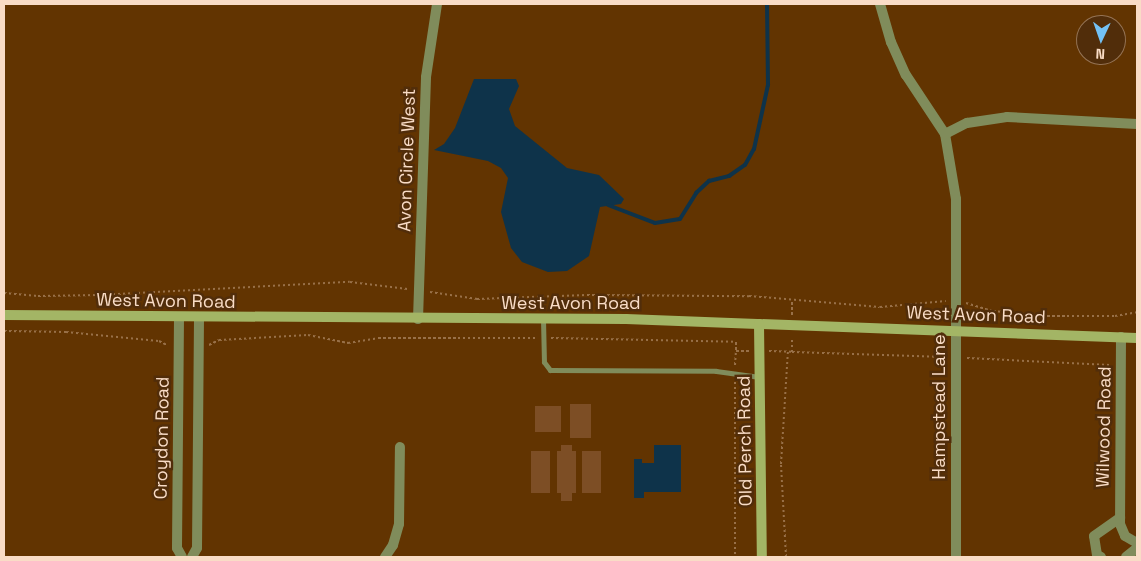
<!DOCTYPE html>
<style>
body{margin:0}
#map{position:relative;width:1141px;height:561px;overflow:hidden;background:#623401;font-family:"Space Grotesk",sans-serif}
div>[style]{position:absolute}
.green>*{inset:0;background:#7d4e25;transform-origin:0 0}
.water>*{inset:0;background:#0e334a}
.stream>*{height:4px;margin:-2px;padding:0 2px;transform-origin:2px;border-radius:2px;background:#0e334a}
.path>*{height:2px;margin-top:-1px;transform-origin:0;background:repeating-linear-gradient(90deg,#987048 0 2.5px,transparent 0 5px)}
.lane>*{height:5px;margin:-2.5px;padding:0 2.5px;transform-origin:2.5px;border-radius:2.5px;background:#808c5b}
.street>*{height:10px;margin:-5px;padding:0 5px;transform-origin:5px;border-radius:5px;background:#808c5b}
.secondary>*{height:10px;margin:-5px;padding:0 5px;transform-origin:5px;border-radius:5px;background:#a3b565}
span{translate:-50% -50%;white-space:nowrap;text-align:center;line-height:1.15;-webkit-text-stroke:5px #512d0a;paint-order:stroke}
.street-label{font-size:18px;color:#f9dcc6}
.frame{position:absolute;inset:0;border:5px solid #f9dcc6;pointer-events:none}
.north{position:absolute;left:1076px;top:15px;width:50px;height:50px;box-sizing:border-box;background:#512d0a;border:1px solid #947355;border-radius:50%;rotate:183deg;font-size:14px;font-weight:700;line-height:20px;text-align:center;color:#f9dcc6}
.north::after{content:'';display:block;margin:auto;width:18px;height:22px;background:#73c1f5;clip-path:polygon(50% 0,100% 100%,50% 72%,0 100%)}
</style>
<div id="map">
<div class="green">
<i style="left:570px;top:404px;width:21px;height:34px"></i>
<i style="left:535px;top:406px;width:26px;height:26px"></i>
<i style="clip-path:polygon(561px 445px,572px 445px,572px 451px,576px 451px,576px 493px,572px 493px,572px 501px,561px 501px,561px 493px,557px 493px,557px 451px,561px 451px)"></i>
<i style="left:531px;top:451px;width:19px;height:42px"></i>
<i style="left:582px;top:451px;width:19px;height:42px"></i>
</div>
<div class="water">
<i style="clip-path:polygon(474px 79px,516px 79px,519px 86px,509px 109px,515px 126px,567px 168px,599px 175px,624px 199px,621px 204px,600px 207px,589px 256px,567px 271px,548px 272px,522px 262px,511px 248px,501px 212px,508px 178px,501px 168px,488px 161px,434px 150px,444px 144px,455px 128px)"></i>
<i style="clip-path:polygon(654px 445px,681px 445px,681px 492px,644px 492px,644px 498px,634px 498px,634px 459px,642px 459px,642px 463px,654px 463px)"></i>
</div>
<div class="stream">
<i style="left:608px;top:205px;width:50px;rotate:21deg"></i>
<i style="left:655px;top:223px;width:25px;rotate:-9deg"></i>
<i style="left:680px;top:219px;width:31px;rotate:-58deg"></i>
<i style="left:696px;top:193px;width:18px;rotate:-43deg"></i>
<i style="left:709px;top:181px;width:21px;rotate:-14deg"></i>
<i style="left:729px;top:176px;width:19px;rotate:-35deg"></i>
<i style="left:745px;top:165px;width:18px;rotate:-61deg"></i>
<i style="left:754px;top:149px;width:66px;rotate:-77.7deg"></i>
<i style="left:768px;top:85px;width:81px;rotate:-90.7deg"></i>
</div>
<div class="path">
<i style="left:430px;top:292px;width:48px;rotate:8.5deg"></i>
<i style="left:477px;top:299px;width:110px;rotate:-2.1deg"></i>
<i style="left:587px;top:295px;width:162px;rotate:0.4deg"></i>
<i style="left:749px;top:296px;width:131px;rotate:4.8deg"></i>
<i style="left:880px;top:307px;width:66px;rotate:-5.2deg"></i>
<i style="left:4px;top:293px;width:34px;rotate:5deg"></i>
<i style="left:38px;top:296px;width:60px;rotate:-1deg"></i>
<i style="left:98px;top:295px;width:252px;rotate:-3deg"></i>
<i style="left:350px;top:282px;width:58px;rotate:6.9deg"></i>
<i style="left:966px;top:303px;width:28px;rotate:17deg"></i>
<i style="left:993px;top:311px;width:54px;rotate:5.3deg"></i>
<i style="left:1047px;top:316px;width:68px"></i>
<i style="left:1115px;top:316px;width:22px;rotate:-10deg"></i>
<i style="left:792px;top:315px;width:15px;rotate:-90deg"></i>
<i style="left:4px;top:331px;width:62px;rotate:0.9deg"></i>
<i style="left:66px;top:332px;width:93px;rotate:5.5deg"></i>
<i style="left:159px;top:341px;width:9px;rotate:27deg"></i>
<i style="left:551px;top:338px;width:185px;rotate:1.2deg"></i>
<i style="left:736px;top:342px;width:9px;rotate:90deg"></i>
<i style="left:736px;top:351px;width:13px"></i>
<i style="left:209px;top:345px;width:11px;rotate:-27deg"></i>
<i style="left:219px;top:340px;width:89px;rotate:-3.2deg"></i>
<i style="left:308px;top:335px;width:41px;rotate:11.3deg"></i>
<i style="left:348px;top:343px;width:30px;rotate:-9deg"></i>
<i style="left:378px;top:338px;width:158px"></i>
<i style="left:769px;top:351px;width:23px;rotate:2deg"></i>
<i style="left:792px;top:352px;width:15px;rotate:-90deg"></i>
<i style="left:792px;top:352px;width:153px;rotate:1.9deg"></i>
<i style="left:967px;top:358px;width:143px;rotate:2.8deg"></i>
<i style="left:735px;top:365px;width:14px;rotate:-86deg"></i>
<i style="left:735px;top:382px;width:175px;rotate:90deg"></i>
<i style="left:786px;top:557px;width:93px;rotate:-93.1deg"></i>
<i style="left:781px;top:464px;width:113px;rotate:-86.5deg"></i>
</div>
<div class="lane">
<i style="left:543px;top:319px;width:43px;rotate:88.7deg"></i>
<i style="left:544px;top:362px;width:10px;rotate:53deg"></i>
<i style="left:550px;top:370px;width:166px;rotate:0.3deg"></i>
<i style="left:716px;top:371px;width:44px;rotate:7.8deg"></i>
</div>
<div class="street">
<i style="left:880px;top:4px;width:40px;rotate:74deg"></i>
<i style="left:891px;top:42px;width:36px;rotate:66deg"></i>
<i style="left:906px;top:75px;width:71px;rotate:56.5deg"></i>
<i style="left:945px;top:134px;width:66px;rotate:80.4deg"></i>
<i style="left:956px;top:199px;width:358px;rotate:90deg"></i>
<i style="left:945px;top:134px;width:25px;rotate:-27deg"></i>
<i style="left:967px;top:123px;width:40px;rotate:-8.5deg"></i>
<i style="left:1007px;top:117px;width:130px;rotate:3.1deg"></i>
<i style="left:179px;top:318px;width:230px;rotate:90.5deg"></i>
<i style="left:177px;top:548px;width:10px;rotate:61deg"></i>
<i style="left:418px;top:319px;width:242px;rotate:-88.1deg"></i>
<i style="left:426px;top:77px;width:74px;rotate:-81.4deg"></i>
<i style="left:1121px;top:337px;width:187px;rotate:90.3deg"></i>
<i style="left:1120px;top:524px;width:13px;rotate:67deg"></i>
<i style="left:1125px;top:536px;width:14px;rotate:30deg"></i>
<i style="left:192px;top:557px;width:10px;rotate:-61deg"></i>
<i style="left:197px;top:548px;width:229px;rotate:-89.5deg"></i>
<i style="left:385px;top:557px;width:14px;rotate:-56deg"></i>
<i style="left:393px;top:545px;width:22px;rotate:-74deg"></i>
<i style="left:399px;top:524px;width:77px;rotate:-89.3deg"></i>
<i style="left:1101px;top:557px;width:4px;rotate:-153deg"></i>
<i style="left:1097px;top:555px;width:19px;rotate:-99deg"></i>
<i style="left:1094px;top:536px;width:32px;rotate:-35deg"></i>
<i style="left:1126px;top:557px;width:14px;rotate:-39deg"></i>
</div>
<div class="secondary">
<i style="left:4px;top:315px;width:622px;rotate:0.37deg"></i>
<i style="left:626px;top:319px;width:511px;rotate:2.13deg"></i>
<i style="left:759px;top:324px;width:233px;rotate:89.3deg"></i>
</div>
<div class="street-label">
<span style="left:407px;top:160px;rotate:-88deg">Avon Circle West</span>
<span style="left:166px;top:301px;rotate:1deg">West Avon Road</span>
<span style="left:571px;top:303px">West Avon Road</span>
<span style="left:976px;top:315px;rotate:2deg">West Avon Road</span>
<span style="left:939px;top:407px;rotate:-90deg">Hampstead Lane</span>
<span style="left:1104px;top:427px;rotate:-89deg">Wilwood Road</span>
<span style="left:162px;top:438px;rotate:-89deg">Croydon Road</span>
<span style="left:745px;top:441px;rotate:-91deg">Old Perch Road</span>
</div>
<div class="frame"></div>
<div class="north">N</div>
</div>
